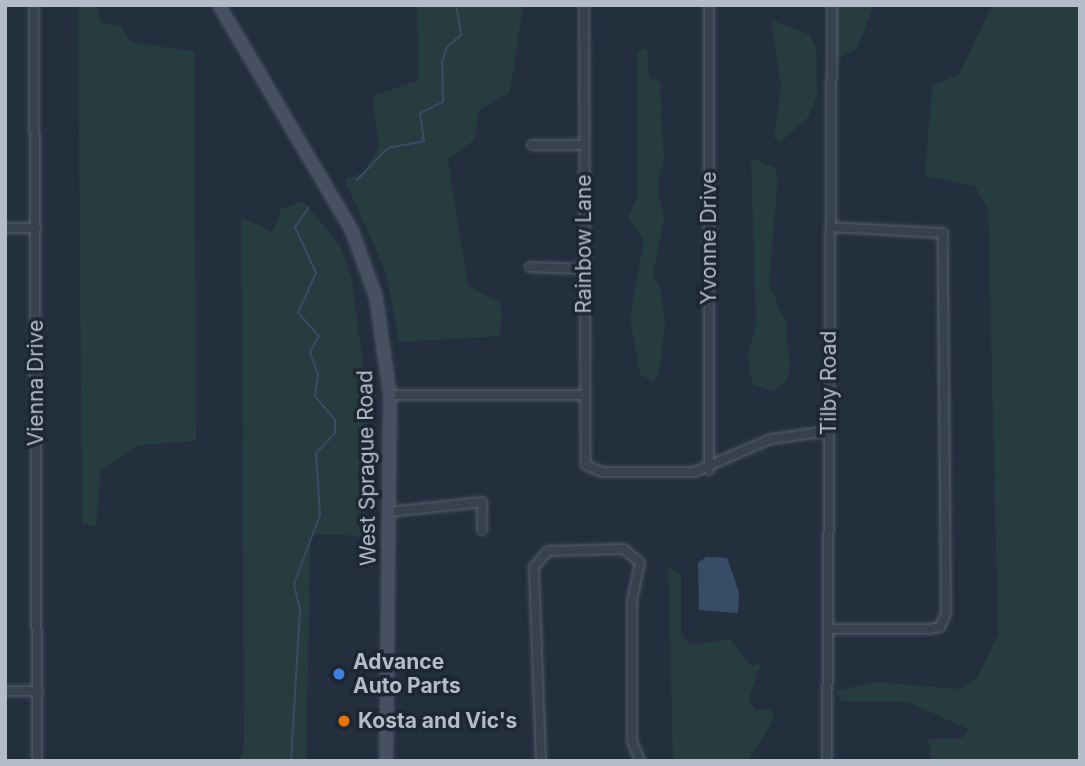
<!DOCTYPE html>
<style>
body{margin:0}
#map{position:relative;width:1085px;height:766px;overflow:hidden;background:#242f3e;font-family:Inter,sans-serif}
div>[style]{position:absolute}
.green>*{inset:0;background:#263c3f}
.water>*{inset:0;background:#394c67}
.stream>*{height:2px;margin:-1px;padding:0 1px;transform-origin:1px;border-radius:1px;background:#394c67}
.roads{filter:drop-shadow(0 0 2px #565f6c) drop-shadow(0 0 2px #565f6c)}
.street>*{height:8px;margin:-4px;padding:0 4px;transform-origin:4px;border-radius:4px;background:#38414e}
.secondary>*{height:10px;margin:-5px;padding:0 5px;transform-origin:5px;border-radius:5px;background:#465061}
.dots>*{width:19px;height:19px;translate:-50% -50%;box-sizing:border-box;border:4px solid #1d2633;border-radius:50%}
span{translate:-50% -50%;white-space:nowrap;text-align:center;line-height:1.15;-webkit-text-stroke:7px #1d2633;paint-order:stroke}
.street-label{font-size:21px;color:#b4bcc9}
.poi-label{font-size:21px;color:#b4bcc9;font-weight:700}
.left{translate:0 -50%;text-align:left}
.frame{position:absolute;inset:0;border:7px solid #b4bcc9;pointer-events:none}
</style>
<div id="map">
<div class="green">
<i style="clip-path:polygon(78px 5px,96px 5px,100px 22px,121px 26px,131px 42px,195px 52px,196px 441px,139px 445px,101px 471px,96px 526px,82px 524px)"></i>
<i style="clip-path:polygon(417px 5px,523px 5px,510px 92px,478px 111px,475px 139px,448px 160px,468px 286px,502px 304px,500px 336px,399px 342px,386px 273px,345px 180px,364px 172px,379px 146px,372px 96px,418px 80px)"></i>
<i style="clip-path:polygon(836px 5px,874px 5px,857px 49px,836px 59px)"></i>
<i style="clip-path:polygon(992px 5px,1080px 5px,1080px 761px,932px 761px,928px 739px,962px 738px,968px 729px,908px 702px,841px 701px,836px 691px,874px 682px,960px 689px,977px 679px,998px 634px,988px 210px,975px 186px,925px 176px,932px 86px,959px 74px)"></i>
<i style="clip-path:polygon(771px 20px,810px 35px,816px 49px,817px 96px,808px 117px,781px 142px,774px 138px,781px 87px)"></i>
<i style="clip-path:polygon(647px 49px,649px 78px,660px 82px,664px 159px,657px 185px,664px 218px,653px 276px,660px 286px,665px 323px,659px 375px,652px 381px,640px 374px,630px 318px,644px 240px,628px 217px,638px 196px,638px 52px)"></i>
<i style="clip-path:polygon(751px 158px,774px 167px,778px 176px,769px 284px,786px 324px,790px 368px,786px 382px,773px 391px,752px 384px,748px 353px,756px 324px)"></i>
<i style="clip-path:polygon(303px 201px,340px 245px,352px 280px,367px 398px,367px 536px,311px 534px,306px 761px,239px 761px,244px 746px,241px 217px,272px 232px,281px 209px)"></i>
<i style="clip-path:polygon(668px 565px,681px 575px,681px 634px,690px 645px,729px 639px,751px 666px,761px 664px,748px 700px,756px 710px,770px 709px,774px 719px,748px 761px,673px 761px)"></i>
</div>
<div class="water">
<i style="clip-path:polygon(706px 557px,727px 558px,739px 592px,738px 613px,699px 610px,698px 563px)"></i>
</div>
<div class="stream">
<i style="left:357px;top:180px;width:45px;rotate:-45.9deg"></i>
<i style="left:388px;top:148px;width:37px;rotate:-11deg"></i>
<i style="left:424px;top:141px;width:28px;rotate:-98deg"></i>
<i style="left:420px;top:113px;width:25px;rotate:-26deg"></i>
<i style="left:443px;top:102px;width:39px;rotate:-91deg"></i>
<i style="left:442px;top:63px;width:17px;rotate:-73deg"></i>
<i style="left:447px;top:47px;width:18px;rotate:-41deg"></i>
<i style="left:461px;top:35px;width:30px;rotate:-99deg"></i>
<i style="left:291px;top:761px;width:151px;rotate:-86.6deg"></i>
<i style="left:300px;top:610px;width:27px;rotate:-103deg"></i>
<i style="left:294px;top:584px;width:74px;rotate:-69.4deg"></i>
<i style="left:320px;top:515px;width:62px;rotate:-93.7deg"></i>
<i style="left:316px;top:453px;width:28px;rotate:-46deg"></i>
<i style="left:335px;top:433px;width:13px;rotate:-90deg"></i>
<i style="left:335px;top:420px;width:31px;rotate:-130deg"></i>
<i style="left:315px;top:396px;width:21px;rotate:-82deg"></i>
<i style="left:318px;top:375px;width:24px;rotate:-109deg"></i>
<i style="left:310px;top:352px;width:18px;rotate:-61deg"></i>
<i style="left:319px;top:336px;width:31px;rotate:-132deg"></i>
<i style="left:298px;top:313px;width:44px;rotate:-65.8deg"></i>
<i style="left:316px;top:273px;width:51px;rotate:-114.5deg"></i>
<i style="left:295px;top:227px;width:24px;rotate:-55deg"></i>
</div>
<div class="roads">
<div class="street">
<i style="left:34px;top:5px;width:756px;rotate:89.77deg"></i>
<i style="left:584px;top:5px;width:460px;rotate:89.8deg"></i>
<i style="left:586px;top:465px;width:17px;rotate:24deg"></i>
<i style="left:602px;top:472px;width:92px"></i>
<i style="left:694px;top:472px;width:84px;rotate:-23.2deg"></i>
<i style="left:771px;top:439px;width:58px;rotate:-8deg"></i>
<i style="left:709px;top:5px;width:465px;rotate:90deg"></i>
<i style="left:532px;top:145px;width:52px"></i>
<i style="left:5px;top:228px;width:31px"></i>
<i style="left:530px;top:267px;width:54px;rotate:2.1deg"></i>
<i style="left:390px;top:395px;width:194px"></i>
<i style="left:389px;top:512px;width:94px;rotate:-6.1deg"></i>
<i style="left:482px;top:502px;width:28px;rotate:90deg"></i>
<i style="left:828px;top:629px;width:101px"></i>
<i style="left:929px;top:629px;width:11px;rotate:-10deg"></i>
<i style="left:940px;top:627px;width:14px;rotate:-65deg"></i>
<i style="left:946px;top:614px;width:381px;rotate:-90.5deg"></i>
<i style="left:943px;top:233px;width:113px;rotate:-177deg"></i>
<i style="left:5px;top:691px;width:33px"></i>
<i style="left:541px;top:761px;width:194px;rotate:-92.1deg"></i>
<i style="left:534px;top:567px;width:21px;rotate:-49deg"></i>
<i style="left:548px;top:551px;width:76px;rotate:-1.5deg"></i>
<i style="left:624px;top:549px;width:21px;rotate:41deg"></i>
<i style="left:640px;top:563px;width:39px;rotate:102deg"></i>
<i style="left:632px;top:601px;width:140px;rotate:90deg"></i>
<i style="left:632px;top:741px;width:22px;rotate:68deg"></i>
<i style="left:827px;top:761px;width:756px;rotate:-89.62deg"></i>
</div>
<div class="secondary">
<i style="left:219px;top:5px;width:262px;rotate:59.5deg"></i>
<i style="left:352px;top:231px;width:70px;rotate:70deg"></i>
<i style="left:376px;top:297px;width:99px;rotate:81.9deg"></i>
<i style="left:390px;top:395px;width:366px;rotate:90.6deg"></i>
</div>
</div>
<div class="dots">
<i style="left:339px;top:674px;background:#3f7fe0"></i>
<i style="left:344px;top:721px;background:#e8710a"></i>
</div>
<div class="street-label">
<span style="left:709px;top:238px;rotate:-90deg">Yvonne Drive</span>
<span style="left:584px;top:244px;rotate:-90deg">Rainbow Lane</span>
<span style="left:36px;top:383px;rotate:-90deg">Vienna Drive</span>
<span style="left:829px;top:383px;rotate:-90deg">Tilby Road</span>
<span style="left:367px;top:468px;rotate:-91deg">West Sprague Road</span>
</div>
<div class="poi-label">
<span class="left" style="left:353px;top:674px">Advance<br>Auto Parts</span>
<span class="left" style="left:358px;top:721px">Kosta and Vic's</span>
</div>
<div class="frame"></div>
</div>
